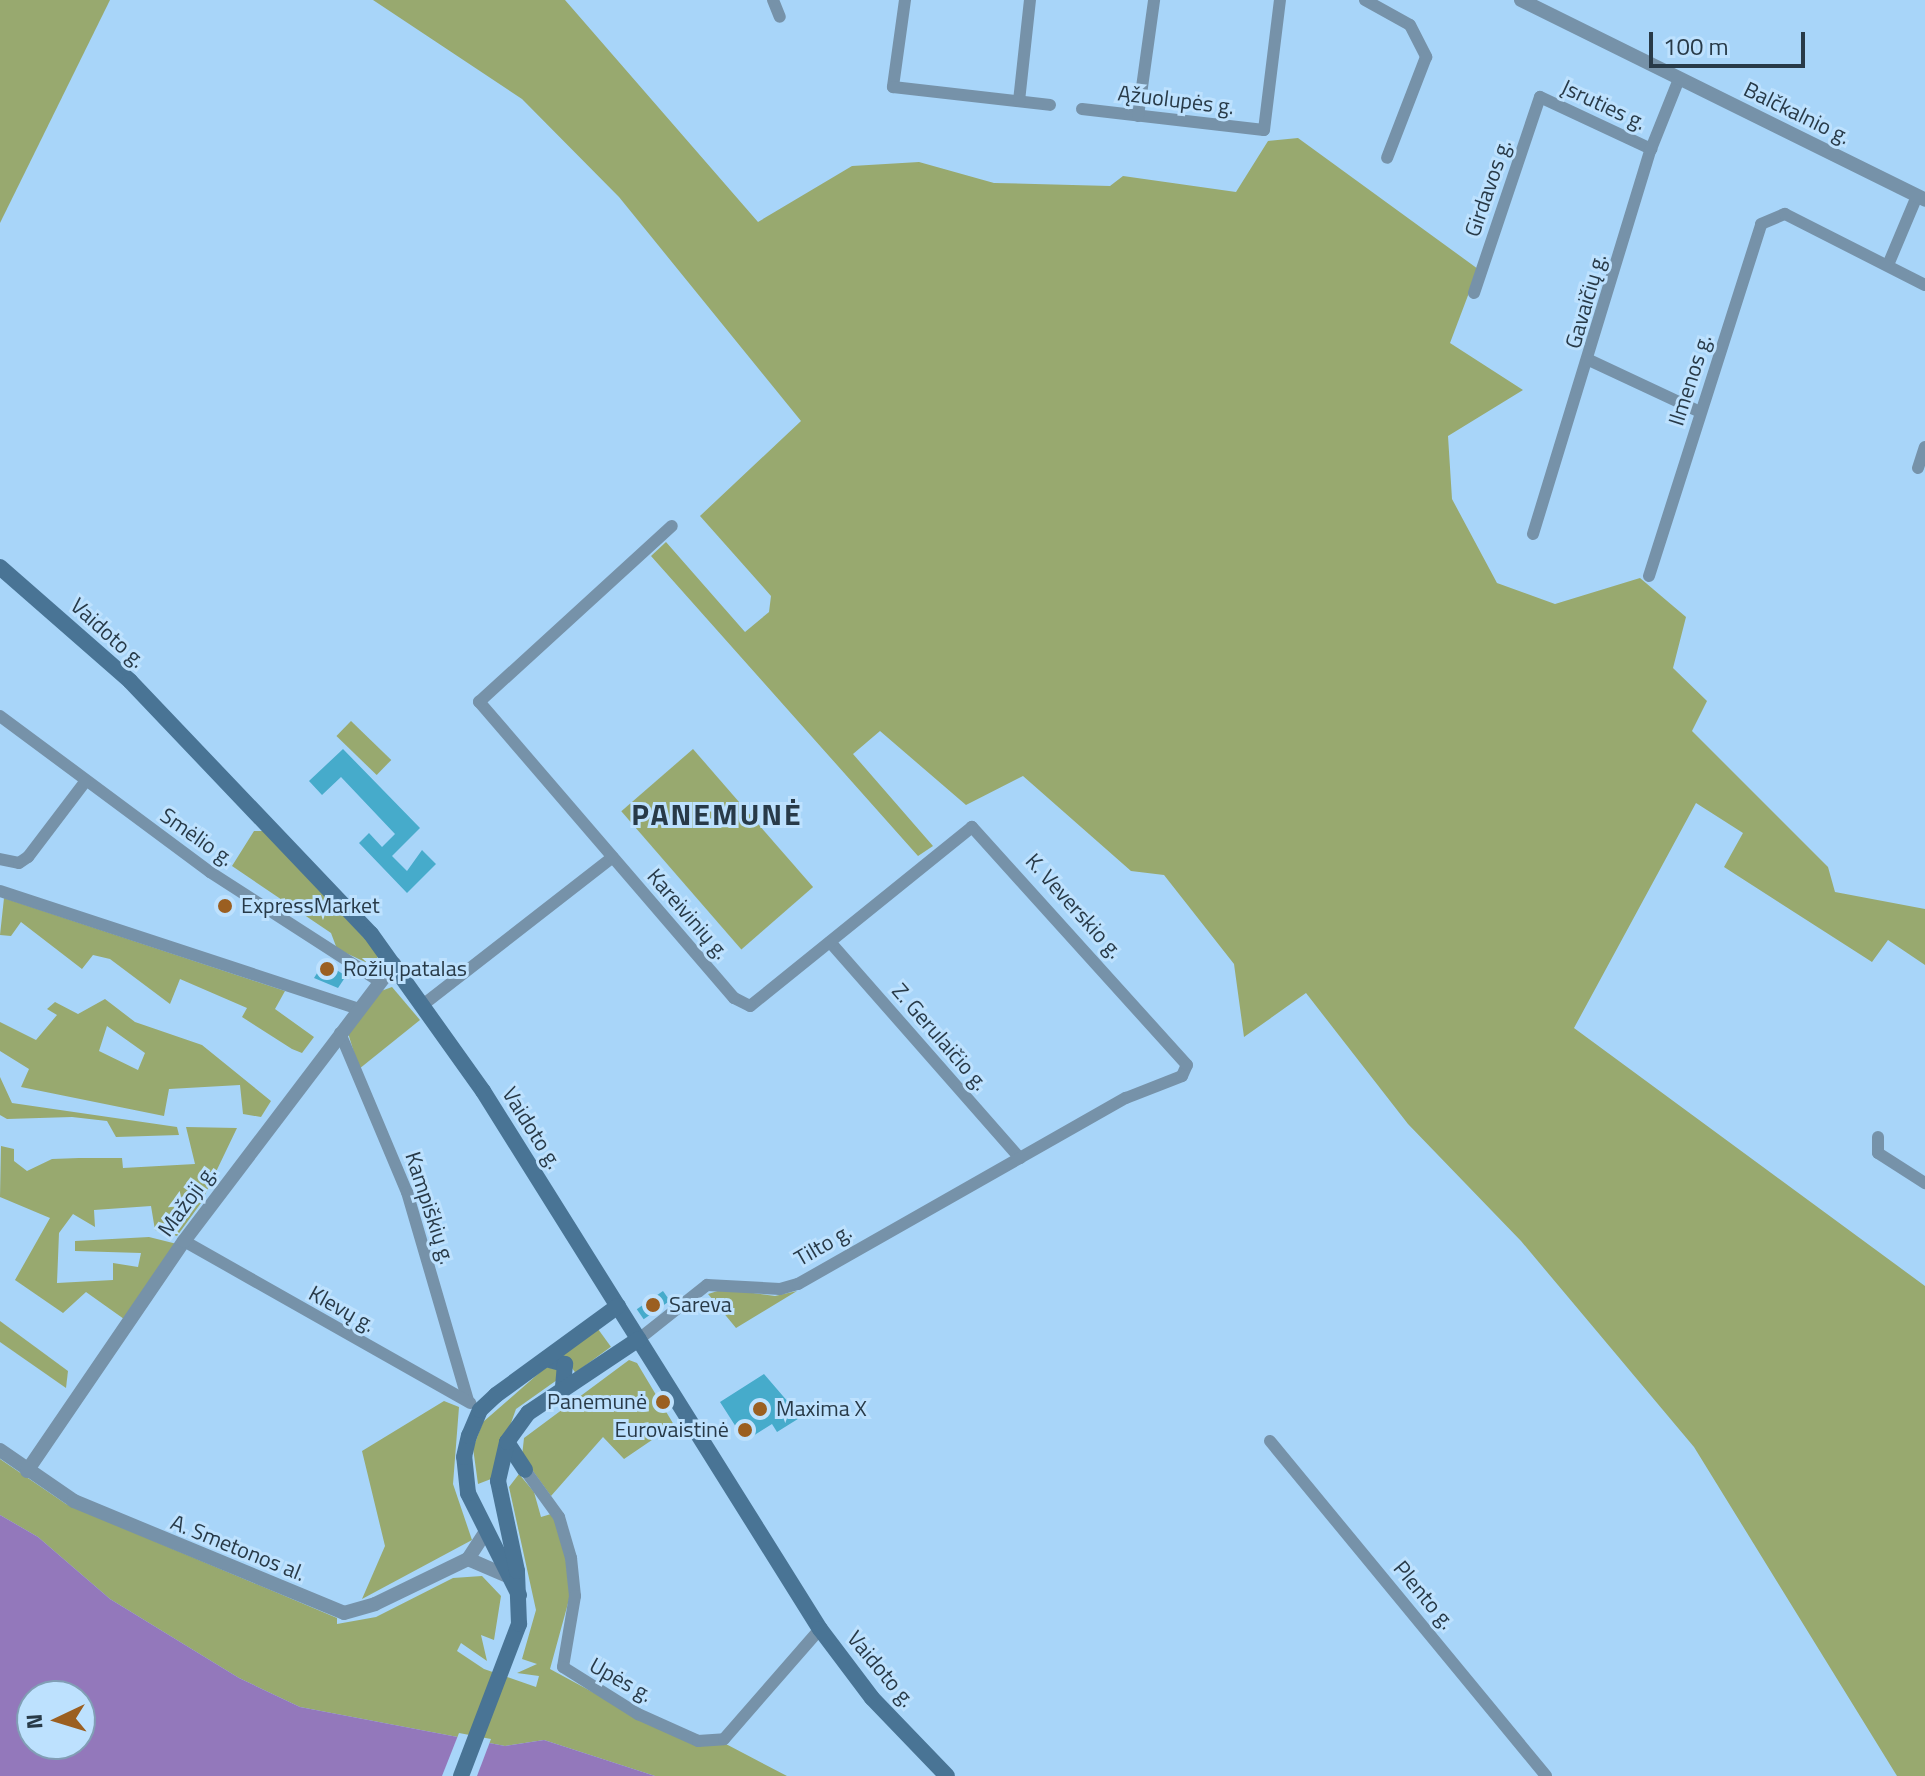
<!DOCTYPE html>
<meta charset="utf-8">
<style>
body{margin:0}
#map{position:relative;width:1925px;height:1776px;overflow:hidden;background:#a8d5f9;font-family:"Titillium Web",sans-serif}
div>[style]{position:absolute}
.green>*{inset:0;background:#98a96f;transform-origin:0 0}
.water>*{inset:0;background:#9378bb}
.pier>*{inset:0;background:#a8d5f9}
.building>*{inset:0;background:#46abcb;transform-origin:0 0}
.minor>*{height:12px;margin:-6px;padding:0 6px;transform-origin:6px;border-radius:6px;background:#7692a9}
.tertiary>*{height:14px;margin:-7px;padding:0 7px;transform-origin:7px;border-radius:7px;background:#7692a9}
.secondary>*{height:16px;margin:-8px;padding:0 8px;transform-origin:8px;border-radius:8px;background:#497495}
.dots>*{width:22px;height:22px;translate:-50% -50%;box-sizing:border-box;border:4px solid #bde1fe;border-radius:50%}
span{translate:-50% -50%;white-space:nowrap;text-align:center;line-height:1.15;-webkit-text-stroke:6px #bde1fe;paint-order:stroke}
.street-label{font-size:22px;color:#283a48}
.poi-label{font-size:22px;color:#283a48}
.left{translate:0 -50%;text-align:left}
.right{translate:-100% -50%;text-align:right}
.district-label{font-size:30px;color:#283a48;font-weight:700;letter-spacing:2px}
.north{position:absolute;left:16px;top:1680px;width:80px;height:80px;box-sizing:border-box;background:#bde1fe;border:2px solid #819eb5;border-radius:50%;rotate:266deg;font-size:22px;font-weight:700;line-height:32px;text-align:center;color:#283a48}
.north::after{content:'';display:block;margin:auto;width:28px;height:36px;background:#9b5f21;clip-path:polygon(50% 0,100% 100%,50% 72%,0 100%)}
.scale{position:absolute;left:1649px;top:32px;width:156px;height:36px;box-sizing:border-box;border:4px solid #283a48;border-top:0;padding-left:10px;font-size:24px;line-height:28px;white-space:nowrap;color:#283a48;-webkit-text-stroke:6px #bde1fe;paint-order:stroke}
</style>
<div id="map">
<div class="green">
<i style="clip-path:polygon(0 0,110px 0,0 223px)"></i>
<i style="clip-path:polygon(373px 0,565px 0,758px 222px,852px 166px,919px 162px,994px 183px,1110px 186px,1123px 176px,1236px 192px,1268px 141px,1298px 138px,1478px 269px,1450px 343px,1523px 390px,1448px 436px,1452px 499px,1497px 583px,1555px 604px,1640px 578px,1686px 617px,1673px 668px,1707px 701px,1692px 731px,1828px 867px,1835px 892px,1925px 909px,1925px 965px,1888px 940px,1872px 962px,1724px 867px,1743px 833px,1696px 803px,1574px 1028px,1925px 1286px,1925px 1776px,1897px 1776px,1694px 1447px,1521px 1241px,1408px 1124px,1306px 993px,1244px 1037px,1234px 964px,1164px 875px,1131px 871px,1023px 776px,966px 805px,880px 731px,853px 754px,933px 846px,918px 856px,651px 556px,666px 542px,745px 632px,769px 612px,771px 596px,700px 516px,801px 421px,619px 197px,522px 99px)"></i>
<i style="left:351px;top:721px;width:56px;height:21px;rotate:44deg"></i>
<i style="left:693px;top:749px;width:183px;height:95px;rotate:49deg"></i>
<i style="clip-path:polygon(254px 831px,263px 831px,370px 944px,378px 956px,374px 966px,337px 949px,331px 933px,232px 866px)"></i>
<i style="clip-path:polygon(4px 898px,285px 991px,275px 1009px,314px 1037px,302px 1053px,292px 1049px,242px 1017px,247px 1008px,180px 979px,170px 1004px,110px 959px,93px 955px,82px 969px,21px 922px,11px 936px,0 935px)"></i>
<i style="clip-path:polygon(392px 987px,420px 1020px,359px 1069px,348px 1033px,381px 991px)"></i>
<i style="clip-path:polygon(evenodd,105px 999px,135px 1022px,202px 1045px,271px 1101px,261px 1117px,243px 1114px,240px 1085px,169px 1089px,164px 1116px,21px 1087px,29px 1069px,0 1051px,0 1022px,36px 1040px,57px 1015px,47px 1009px,55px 1002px,78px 1014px,105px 999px,107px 1026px,145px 1053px,138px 1070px,99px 1051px,107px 1026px)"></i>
<i style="clip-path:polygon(0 1077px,12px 1103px,177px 1127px,179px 1135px,116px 1137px,107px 1121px,72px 1117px,7px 1119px,0 1115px)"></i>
<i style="clip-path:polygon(186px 1127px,237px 1128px,201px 1203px,177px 1236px,155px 1230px,151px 1206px,94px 1210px,95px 1227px,73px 1214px,59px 1233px,57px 1283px,113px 1280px,113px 1263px,138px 1267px,141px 1253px,75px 1251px,75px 1241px,149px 1237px,177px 1244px,124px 1319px,86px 1292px,63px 1313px,15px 1280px,50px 1218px,0 1197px,1px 1146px,14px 1149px,14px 1161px,27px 1171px,52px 1159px,79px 1158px,122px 1158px,123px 1168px,195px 1164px)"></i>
<i style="clip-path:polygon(724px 1289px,775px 1296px,797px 1291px,736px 1328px,708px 1294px)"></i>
<i style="clip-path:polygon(0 1321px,68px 1371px,66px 1388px,0 1342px)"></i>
<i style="left:598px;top:1329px;width:22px;height:44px;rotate:54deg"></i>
<i style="clip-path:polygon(629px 1360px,637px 1363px,674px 1425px,624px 1459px,603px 1437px,551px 1496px,522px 1456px,524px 1438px)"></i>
<i style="clip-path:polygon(546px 1367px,560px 1370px,557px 1380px,516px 1409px,491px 1479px,478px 1484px,473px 1448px,483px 1422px)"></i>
<i style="clip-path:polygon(444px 1401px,459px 1407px,453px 1484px,472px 1540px,362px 1599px,385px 1546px,362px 1451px)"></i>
<i style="clip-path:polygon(0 1459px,66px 1504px,337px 1618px,337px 1624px,376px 1617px,453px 1578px,482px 1576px,501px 1596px,494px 1640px,481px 1635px,487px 1661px,461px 1643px,457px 1651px,484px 1669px,536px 1687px,539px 1676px,517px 1673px,537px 1664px,522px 1659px,536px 1610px,509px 1487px,519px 1474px,534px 1492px,541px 1517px,551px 1514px,563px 1537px,570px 1596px,550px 1669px,633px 1714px,724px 1743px,787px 1776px,655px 1776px,544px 1740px,505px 1746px,300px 1707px,239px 1678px,110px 1599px,38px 1537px,0 1515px)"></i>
</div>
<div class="water">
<i style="clip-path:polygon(evenodd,0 1515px,38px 1537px,110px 1599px,239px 1678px,300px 1707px,505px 1746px,544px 1740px,655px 1776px,0 1776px,0 1515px,32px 1696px,80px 1696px,80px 1744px,32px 1744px,32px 1696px)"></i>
</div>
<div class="pier">
<i style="clip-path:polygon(459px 1733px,491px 1739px,477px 1776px,442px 1776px)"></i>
</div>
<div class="building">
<i style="clip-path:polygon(343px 749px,420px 828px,392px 856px,407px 871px,422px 850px,436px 864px,407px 893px,359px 843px,369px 833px,382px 847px,395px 834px,341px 777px,322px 795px,309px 781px)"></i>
<i style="clip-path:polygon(324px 962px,346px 976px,338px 988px,314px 978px)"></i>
<i style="left:663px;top:1291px;width:12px;height:32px;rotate:55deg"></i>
<i style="clip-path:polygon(764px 1374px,801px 1417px,777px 1432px,772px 1424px,745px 1441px,720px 1402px)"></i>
</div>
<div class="minor">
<i style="left:773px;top:0;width:18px;rotate:68deg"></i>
<i style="left:905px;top:0;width:88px;rotate:97.9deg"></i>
<i style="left:893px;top:87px;width:158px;rotate:6.5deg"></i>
<i style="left:1365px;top:0;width:51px;rotate:29.1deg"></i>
<i style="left:1410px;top:25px;width:36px;rotate:63deg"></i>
<i style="left:1426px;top:57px;width:108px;rotate:111.1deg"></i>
<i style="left:1019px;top:101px;width:102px;rotate:-83.8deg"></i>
<i style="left:1082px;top:109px;width:183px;rotate:6.6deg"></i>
<i style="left:1264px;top:130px;width:131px;rotate:-83deg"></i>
<i style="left:1138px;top:116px;width:117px;rotate:-82.1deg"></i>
<i style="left:1888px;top:265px;width:75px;rotate:-67.2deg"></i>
<i style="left:1474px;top:293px;width:207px;rotate:-71.4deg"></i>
<i style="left:1540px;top:97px;width:123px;rotate:25.1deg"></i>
<i style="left:1589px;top:360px;width:123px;rotate:25.1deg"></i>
<i style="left:1918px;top:468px;width:22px;rotate:-72deg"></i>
<i style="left:1533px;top:534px;width:403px;rotate:-73deg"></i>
<i style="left:1651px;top:149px;width:75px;rotate:-68.2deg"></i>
<i style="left:1649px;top:576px;width:369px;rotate:-72.3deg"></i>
<i style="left:1761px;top:224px;width:26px;rotate:-23deg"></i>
<i style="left:1785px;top:214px;width:157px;rotate:26.9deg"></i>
<i style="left:0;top:716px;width:262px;rotate:36.6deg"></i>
<i style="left:210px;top:872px;width:201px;rotate:32.8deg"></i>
<i style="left:0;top:859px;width:19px;rotate:12deg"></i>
<i style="left:19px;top:863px;width:11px;rotate:-34deg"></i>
<i style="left:28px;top:857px;width:94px;rotate:-52.8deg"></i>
<i style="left:0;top:891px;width:377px;rotate:18.2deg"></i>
<i style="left:830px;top:942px;width:288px;rotate:48.7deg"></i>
<i style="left:424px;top:1004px;width:239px;rotate:-37.9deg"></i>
<i style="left:340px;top:1033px;width:173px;rotate:67.2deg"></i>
<i style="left:407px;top:1192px;width:218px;rotate:73.7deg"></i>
<i style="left:1878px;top:1137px;width:16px;rotate:90deg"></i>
<i style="left:1878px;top:1153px;width:56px;rotate:32.6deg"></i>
<i style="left:184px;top:1241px;width:329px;rotate:29.5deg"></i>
<i style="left:639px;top:1339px;width:87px;rotate:-38.5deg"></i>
<i style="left:707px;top:1285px;width:73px;rotate:3.1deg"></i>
<i style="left:780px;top:1289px;width:19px;rotate:-16deg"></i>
<i style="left:798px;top:1284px;width:377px;rotate:-29.6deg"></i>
<i style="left:1126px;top:1098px;width:60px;rotate:-21.4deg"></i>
<i style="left:1182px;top:1076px;width:12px;rotate:-66deg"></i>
<i style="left:1187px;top:1065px;width:321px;rotate:-132.1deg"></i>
<i style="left:972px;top:827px;width:285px;rotate:141.1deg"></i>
<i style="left:750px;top:1006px;width:18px;rotate:-153deg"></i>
<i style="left:734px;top:998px;width:391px;rotate:-130.7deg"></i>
<i style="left:479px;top:702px;width:261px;rotate:-42.4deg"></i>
<i style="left:1270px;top:1441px;width:434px;rotate:50.5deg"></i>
<i style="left:525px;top:1470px;width:58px;rotate:54.1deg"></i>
<i style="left:559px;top:1517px;width:43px;rotate:73.7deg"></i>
<i style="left:571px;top:1558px;width:38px;rotate:84deg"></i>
<i style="left:575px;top:1596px;width:72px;rotate:99.6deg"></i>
<i style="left:563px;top:1667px;width:89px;rotate:32.1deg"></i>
<i style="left:638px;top:1714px;width:66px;rotate:24.2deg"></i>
<i style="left:698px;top:1741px;width:26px;rotate:-4deg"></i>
<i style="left:724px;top:1739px;width:146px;rotate:-48.9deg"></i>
</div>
<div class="tertiary">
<i style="left:1521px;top:0;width:451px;rotate:26.3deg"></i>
<i style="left:0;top:1450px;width:90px;rotate:34.6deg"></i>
<i style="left:74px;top:1501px;width:292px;rotate:22.5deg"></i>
<i style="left:344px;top:1613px;width:32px;rotate:-16deg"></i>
<i style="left:375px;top:1604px;width:103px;rotate:-25.8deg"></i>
<i style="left:468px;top:1559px;width:31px;rotate:-57deg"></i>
<i style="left:27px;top:1471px;width:278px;rotate:-55.7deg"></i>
<i style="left:184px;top:1241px;width:348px;rotate:-52.8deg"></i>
<i style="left:468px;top:1559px;width:40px;rotate:23.4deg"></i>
</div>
<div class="secondary">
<i style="left:0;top:567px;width:173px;rotate:41.2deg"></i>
<i style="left:130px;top:681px;width:349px;rotate:46.4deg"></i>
<i style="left:371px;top:934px;width:193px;rotate:54.5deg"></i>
<i style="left:483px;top:1091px;width:635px;rotate:57.94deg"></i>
<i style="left:820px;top:1629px;width:86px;rotate:53deg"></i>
<i style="left:872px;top:1698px;width:108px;rotate:46.1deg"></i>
<i style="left:546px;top:1359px;width:20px;rotate:15deg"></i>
<i style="left:565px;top:1364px;width:24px;rotate:95deg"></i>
<i style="left:507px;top:1442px;width:33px;rotate:57deg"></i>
<i style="left:519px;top:1595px;width:114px;rotate:-116.6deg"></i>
<i style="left:468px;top:1493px;width:36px;rotate:-96deg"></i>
<i style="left:464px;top:1457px;width:22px;rotate:-77deg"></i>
<i style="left:469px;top:1436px;width:28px;rotate:-67deg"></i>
<i style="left:480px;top:1410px;width:22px;rotate:-43deg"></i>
<i style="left:496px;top:1395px;width:151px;rotate:-36.1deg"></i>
<i style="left:461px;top:1776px;width:163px;rotate:-69.1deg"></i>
<i style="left:519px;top:1624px;width:53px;rotate:-92.2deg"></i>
<i style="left:517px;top:1571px;width:92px;rotate:-101.9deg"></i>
<i style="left:498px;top:1481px;width:40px;rotate:-77deg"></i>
<i style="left:507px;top:1442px;width:36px;rotate:-54deg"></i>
<i style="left:528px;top:1413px;width:133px;rotate:-33.7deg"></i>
</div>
<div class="dots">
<i style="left:225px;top:906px;background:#9b5f21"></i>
<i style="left:327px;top:969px;background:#9b5f21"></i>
<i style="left:653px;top:1305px;background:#9b5f21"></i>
<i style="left:663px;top:1402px;background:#9b5f21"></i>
<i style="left:760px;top:1409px;background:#9b5f21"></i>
<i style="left:745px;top:1430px;background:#9b5f21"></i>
</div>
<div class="street-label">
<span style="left:1176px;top:100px;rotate:7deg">Ąžuolupės g.</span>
<span style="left:1604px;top:105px;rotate:25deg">Įsruties g.</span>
<span style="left:1797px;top:113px;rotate:26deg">Balčkalnio g.</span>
<span style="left:1488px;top:188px;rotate:-71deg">Girdavos g.</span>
<span style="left:1586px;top:301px;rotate:-74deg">Gavaičių g.</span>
<span style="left:1690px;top:380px;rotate:-72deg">Ilmenos g.</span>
<span style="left:108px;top:633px;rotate:42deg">Vaidoto g.</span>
<span style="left:197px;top:837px;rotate:35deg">Smėlio g.</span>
<span style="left:1074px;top:906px;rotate:48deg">K. Veverskio g.</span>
<span style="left:688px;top:914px;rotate:49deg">Kareivinių g.</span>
<span style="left:940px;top:1037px;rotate:49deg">Z. Gerulaičio g.</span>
<span style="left:532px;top:1128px;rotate:58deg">Vaidoto g.</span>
<span style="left:187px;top:1201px;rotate:-54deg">Mažoji g.</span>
<span style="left:430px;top:1208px;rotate:72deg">Kampiškių g.</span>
<span style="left:823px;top:1245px;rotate:-30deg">Tilto g.</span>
<span style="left:342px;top:1309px;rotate:29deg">Klevų g.</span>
<span style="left:238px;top:1548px;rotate:22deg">A. Smetonos al.</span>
<span style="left:1424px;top:1595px;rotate:50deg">Plento g.</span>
<span style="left:881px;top:1669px;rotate:50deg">Vaidoto g.</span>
<span style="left:621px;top:1680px;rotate:29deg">Upės g.</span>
</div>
<div class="poi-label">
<span class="left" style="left:241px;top:906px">ExpressMarket</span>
<span class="left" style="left:343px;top:969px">Rožių patalas</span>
<span class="left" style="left:669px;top:1305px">Sareva</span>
<span class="right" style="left:647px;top:1402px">Panemunė</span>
<span class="left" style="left:776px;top:1409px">Maxima X</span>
<span class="right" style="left:729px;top:1430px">Eurovaistinė</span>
</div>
<div class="district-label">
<span style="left:717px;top:814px">PANEMUNĖ</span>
</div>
<div class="north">N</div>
<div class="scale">100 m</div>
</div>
